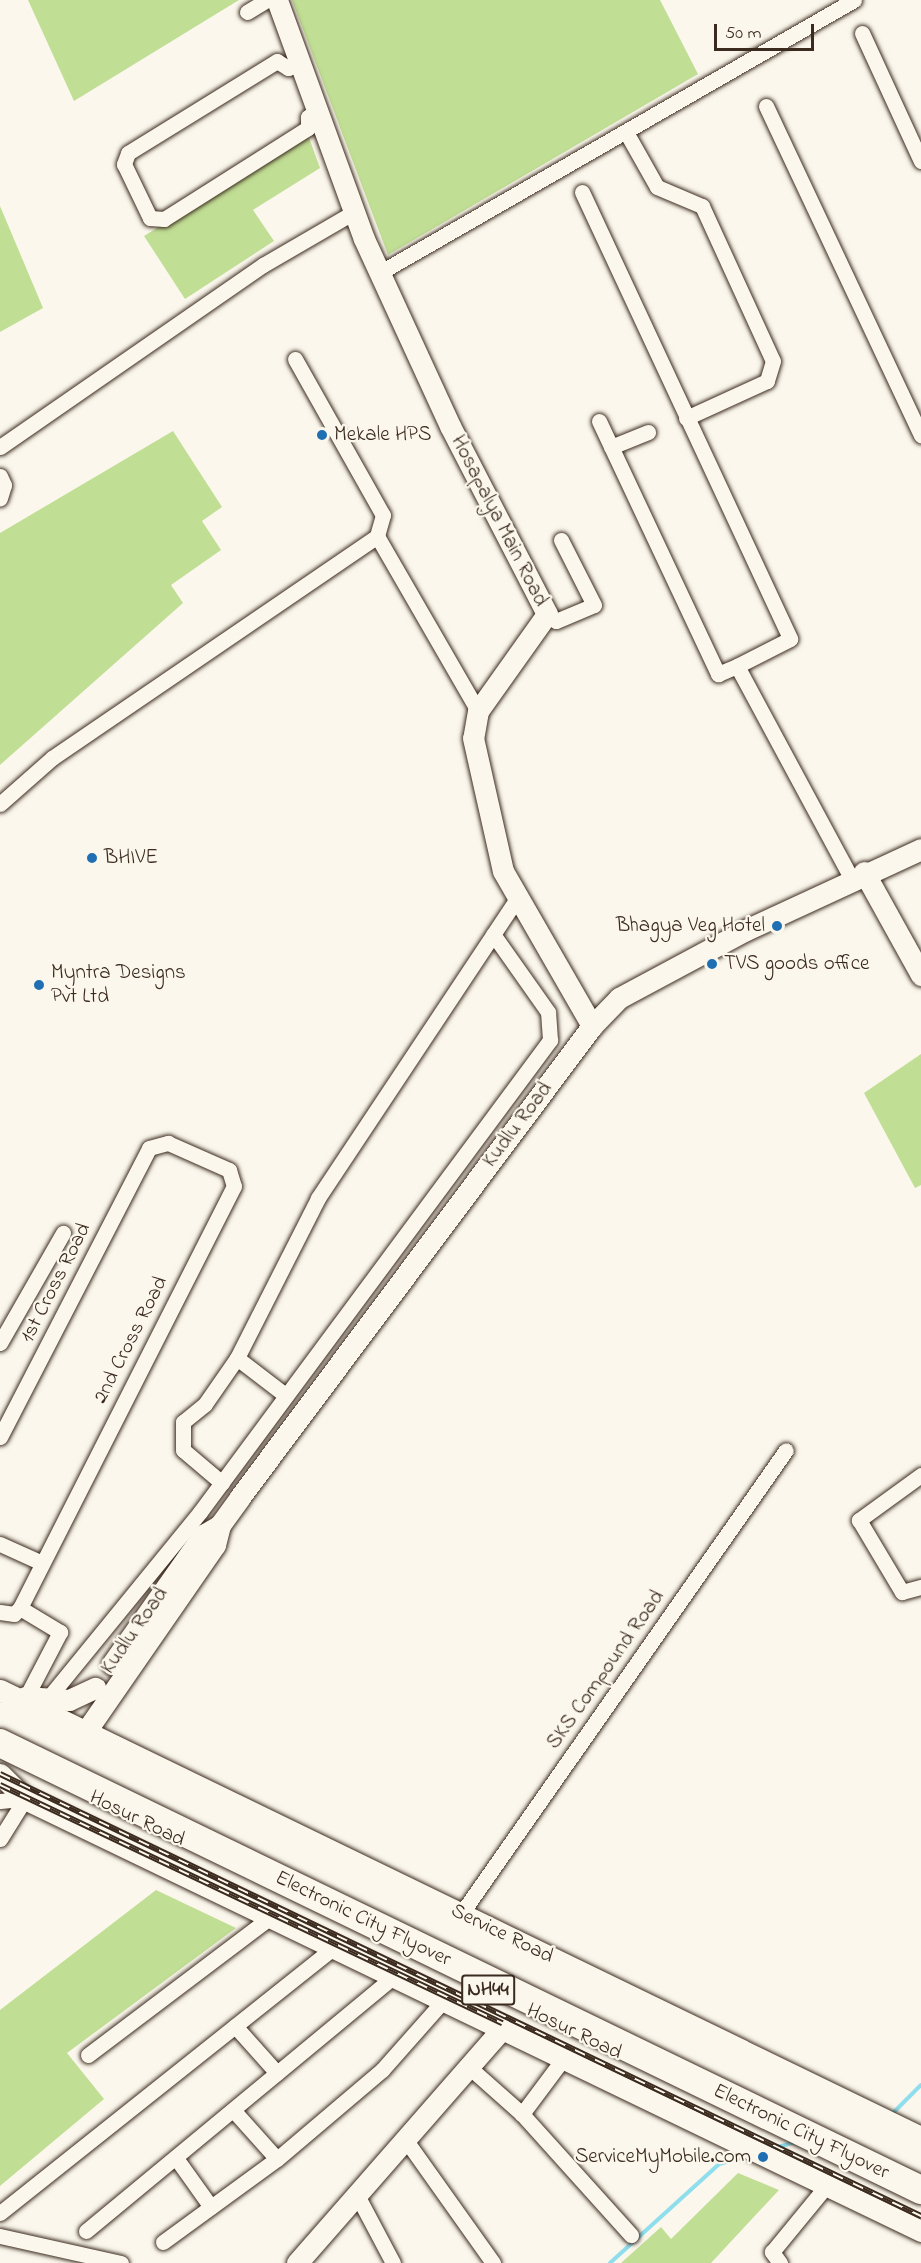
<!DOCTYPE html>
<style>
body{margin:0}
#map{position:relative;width:921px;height:2263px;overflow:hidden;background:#fbf7ec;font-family:"Indie Flower",sans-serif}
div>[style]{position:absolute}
.green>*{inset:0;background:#c1de95}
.stream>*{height:4px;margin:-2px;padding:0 2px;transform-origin:2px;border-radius:2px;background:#8fdeed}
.roads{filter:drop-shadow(0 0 2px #3b2a1e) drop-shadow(0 0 2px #3b2a1e)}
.street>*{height:15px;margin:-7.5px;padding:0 7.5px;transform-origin:7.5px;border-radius:7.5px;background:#fbf7ec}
.secondary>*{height:21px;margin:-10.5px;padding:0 10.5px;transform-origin:10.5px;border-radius:10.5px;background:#fbf7ec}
.highway>*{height:28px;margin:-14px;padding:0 14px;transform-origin:14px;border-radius:14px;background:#fbf7ec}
.rail>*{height:6px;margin-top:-3px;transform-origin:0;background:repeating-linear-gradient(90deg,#fbf7ec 0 11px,#3b2a1e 0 22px);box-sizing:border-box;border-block:2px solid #3b2a1e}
.bridges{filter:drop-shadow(0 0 2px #3b2a1e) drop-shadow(0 0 2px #3b2a1e)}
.highway-bridge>*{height:28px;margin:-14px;padding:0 14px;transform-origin:14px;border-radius:14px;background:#fbf7ec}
.dots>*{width:16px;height:16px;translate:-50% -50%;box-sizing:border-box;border:3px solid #fbf7ec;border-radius:50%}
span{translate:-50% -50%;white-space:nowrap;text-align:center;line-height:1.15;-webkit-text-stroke:4.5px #fbf7ec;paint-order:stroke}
.shield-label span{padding:2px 4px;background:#fbf7ec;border:2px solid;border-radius:4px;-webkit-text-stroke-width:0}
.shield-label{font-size:20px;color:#3b2a1e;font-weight:700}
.poi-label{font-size:21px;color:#3b2a1e}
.left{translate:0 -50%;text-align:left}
.right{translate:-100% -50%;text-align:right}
.street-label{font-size:21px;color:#3b2a1e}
.scale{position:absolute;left:714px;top:24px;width:100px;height:27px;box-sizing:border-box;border:3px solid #3b2a1e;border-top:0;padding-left:8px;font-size:18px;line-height:21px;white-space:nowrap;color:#3b2a1e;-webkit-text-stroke:4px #fbf7ec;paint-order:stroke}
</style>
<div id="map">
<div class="green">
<i style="clip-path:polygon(28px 0,239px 0,74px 101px)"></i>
<i style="clip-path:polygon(292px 0,660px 0,698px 74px,388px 255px)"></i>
<i style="clip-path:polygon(308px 135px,320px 168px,253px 210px,274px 241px,185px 299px,144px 236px)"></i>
<i style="clip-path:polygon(0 206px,43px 308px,0 332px)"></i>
<i style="clip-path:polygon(173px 431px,222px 507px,202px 521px,221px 550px,171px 585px,183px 603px,0 765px,0 533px)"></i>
<i style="clip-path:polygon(921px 1054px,921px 1185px,915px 1188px,864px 1093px)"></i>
<i style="clip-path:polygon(156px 1890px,236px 1928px,67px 2053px,104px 2099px,0 2186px,0 2010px)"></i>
<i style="clip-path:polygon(738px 2173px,779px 2190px,711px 2263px,621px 2263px,661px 2227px,671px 2239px)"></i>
</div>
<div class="stream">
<i style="left:892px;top:2114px;width:41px;rotate:-45deg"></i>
<i style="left:771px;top:2149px;width:26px;rotate:-16deg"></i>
<i style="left:610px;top:2263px;width:147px;rotate:-42.2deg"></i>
<i style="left:719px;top:2164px;width:29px;rotate:-16deg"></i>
</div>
<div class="roads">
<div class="street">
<i style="left:247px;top:12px;width:23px;rotate:-31deg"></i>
<i style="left:862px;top:33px;width:141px;rotate:65.3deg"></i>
<i style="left:300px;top:63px;width:13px;rotate:157deg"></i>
<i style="left:288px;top:68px;width:13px;rotate:-148deg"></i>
<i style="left:277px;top:61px;width:175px;rotate:148.3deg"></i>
<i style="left:128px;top:153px;width:12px;rotate:110deg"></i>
<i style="left:124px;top:164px;width:60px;rotate:64.3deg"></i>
<i style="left:150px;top:218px;width:14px;rotate:4deg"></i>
<i style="left:164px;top:219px;width:170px;rotate:-32.3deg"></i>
<i style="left:308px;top:128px;width:11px;rotate:-90deg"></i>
<i style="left:308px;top:117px;width:11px;rotate:-34deg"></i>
<i style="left:766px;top:106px;width:364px;rotate:64.8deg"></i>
<i style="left:626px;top:132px;width:63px;rotate:60.6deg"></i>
<i style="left:657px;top:187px;width:49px;rotate:22.9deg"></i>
<i style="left:702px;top:206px;width:170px;rotate:65.4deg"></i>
<i style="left:773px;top:361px;width:21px;rotate:107deg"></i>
<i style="left:767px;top:381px;width:89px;rotate:155.4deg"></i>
<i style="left:582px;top:192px;width:493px;rotate:65deg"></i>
<i style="left:790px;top:639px;width:59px;rotate:153deg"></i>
<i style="left:379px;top:273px;width:548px;rotate:-29.89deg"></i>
<i style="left:295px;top:359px;width:179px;rotate:60.6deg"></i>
<i style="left:383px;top:515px;width:22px;rotate:106deg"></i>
<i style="left:599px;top:421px;width:280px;rotate:64.8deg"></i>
<i style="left:718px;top:674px;width:21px;rotate:-23deg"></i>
<i style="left:737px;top:666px;width:241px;rotate:61.7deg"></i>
<i style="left:0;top:447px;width:320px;rotate:-34.7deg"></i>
<i style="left:263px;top:265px;width:105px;rotate:-30.2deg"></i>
<i style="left:611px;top:447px;width:40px;rotate:-22deg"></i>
<i style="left:0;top:476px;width:10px;rotate:66deg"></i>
<i style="left:4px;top:485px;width:14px;rotate:107deg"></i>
<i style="left:547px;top:614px;width:11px;rotate:38deg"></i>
<i style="left:556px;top:621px;width:41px;rotate:-22.8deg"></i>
<i style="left:594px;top:605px;width:73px;rotate:-116.9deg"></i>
<i style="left:0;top:804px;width:69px;rotate:-41.5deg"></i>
<i style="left:52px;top:758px;width:394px;rotate:-34.3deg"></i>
<i style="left:377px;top:536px;width:202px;rotate:60deg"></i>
<i style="left:0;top:1343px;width:127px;rotate:-60.2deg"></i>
<i style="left:237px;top:1358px;width:59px;rotate:37.5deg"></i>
<i style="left:0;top:1437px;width:325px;rotate:-62.7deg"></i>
<i style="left:149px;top:1148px;width:20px;rotate:-15deg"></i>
<i style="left:168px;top:1143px;width:67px;rotate:23.9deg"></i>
<i style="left:229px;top:1170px;width:17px;rotate:73deg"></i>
<i style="left:234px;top:1186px;width:473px;rotate:116.9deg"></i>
<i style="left:20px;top:1608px;width:8px;rotate:135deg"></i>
<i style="left:14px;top:1614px;width:14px;rotate:-172deg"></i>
<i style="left:921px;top:1475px;width:77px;rotate:144deg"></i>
<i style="left:859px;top:1520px;width:84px;rotate:59.2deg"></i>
<i style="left:902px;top:1592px;width:20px;rotate:-15deg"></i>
<i style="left:222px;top:1483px;width:51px;rotate:-139.8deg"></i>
<i style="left:183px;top:1450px;width:28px;rotate:-90deg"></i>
<i style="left:183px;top:1422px;width:28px;rotate:-39deg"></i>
<i style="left:205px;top:1404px;width:56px;rotate:-55.2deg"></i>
<i style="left:237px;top:1358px;width:179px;rotate:-63.1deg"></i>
<i style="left:318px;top:1198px;width:361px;rotate:-56.4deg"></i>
<i style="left:0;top:1544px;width:44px;rotate:24.2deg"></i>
<i style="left:20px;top:1608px;width:47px;rotate:31deg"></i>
<i style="left:60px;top:1632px;width:73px;rotate:117.6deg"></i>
<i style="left:45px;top:1702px;width:245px;rotate:-50.8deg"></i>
<i style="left:200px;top:1512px;width:588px;rotate:-53.44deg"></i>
<i style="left:550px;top:1040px;width:28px;rotate:-94deg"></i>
<i style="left:548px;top:1012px;width:95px;rotate:-125.2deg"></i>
<i style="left:0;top:1801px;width:25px;rotate:-5deg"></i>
<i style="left:0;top:1839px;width:47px;rotate:-58deg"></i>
<i style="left:461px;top:1914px;width:566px;rotate:-54.99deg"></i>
<i style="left:235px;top:2026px;width:63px;rotate:48.2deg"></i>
<i style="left:88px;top:2055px;width:231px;rotate:-37.1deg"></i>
<i style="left:563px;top:2059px;width:69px;rotate:126.7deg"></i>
<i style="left:522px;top:2114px;width:163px;rotate:48deg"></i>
<i style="left:469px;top:2067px;width:71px;rotate:41.6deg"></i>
<i style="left:234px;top:2111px;width:64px;rotate:48.1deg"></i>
<i style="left:405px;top:2139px;width:152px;rotate:54.6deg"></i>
<i style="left:176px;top:2158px;width:60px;rotate:54.5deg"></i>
<i style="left:357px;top:2195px;width:77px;rotate:62.1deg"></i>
<i style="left:0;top:2213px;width:429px;rotate:-38.5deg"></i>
<i style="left:86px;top:2231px;width:400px;rotate:-39.6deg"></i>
<i style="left:0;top:2236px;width:124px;rotate:12.6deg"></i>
<i style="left:163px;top:2242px;width:141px;rotate:-36.1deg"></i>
<i style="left:277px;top:2159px;width:138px;rotate:-40.3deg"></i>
<i style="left:382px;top:2070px;width:94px;rotate:-48.5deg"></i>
<i style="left:780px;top:2263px;width:14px;rotate:-126deg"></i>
<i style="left:772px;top:2252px;width:87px;rotate:-50.6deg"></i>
</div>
<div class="secondary">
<i style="left:277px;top:0;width:254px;rotate:70deg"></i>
<i style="left:364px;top:239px;width:206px;rotate:65.3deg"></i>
<i style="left:450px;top:426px;width:212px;rotate:62.7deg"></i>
<i style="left:547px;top:614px;width:119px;rotate:125.4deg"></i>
<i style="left:478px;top:711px;width:27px;rotate:100deg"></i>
<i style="left:473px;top:738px;width:136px;rotate:77.3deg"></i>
<i style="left:503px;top:871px;width:179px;rotate:60.1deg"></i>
<i style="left:864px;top:872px;width:118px;rotate:61deg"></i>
<i style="left:112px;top:1664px;width:158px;rotate:-54.8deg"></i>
<i style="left:203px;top:1535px;width:20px;rotate:-30deg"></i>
<i style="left:0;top:1690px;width:1024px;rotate:25.89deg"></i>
<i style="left:25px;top:1697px;width:44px;rotate:3.9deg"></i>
<i style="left:69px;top:1700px;width:29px;rotate:-25deg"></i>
<i style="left:64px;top:1763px;width:265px;rotate:-55.3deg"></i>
<i style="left:215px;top:1545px;width:21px;rotate:-76deg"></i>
<i style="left:220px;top:1525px;width:34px;rotate:-54deg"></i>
<i style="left:240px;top:1497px;width:588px;rotate:-53.23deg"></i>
<i style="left:592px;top:1026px;width:39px;rotate:-46deg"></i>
<i style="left:619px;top:998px;width:144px;rotate:-28.2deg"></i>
<i style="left:746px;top:930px;width:193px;rotate:-24.8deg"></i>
<i style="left:0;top:1774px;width:35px;rotate:45deg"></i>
<i style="left:25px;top:1799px;width:995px;rotate:25.74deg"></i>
<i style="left:297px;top:2263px;width:311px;rotate:-48.8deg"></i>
</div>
<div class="highway">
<i style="left:0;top:1716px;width:1024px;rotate:25.89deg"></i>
</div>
</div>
<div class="rail">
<i style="left:0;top:1774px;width:1022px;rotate:25.64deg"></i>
<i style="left:0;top:1785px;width:556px;rotate:25.37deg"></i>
</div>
<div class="bridges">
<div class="highway-bridge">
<i style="left:0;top:1743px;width:1024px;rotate:25.89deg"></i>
</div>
</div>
<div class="dots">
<i style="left:322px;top:435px;background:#1f6fb2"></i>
<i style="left:92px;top:858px;background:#1f6fb2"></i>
<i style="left:777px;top:926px;background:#1f6fb2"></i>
<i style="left:712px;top:964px;background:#1f6fb2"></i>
<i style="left:39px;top:985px;background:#1f6fb2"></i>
<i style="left:763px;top:2157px;background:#1f6fb2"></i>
</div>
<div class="shield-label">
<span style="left:488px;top:1990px">NH44</span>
</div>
<div class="poi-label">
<span class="left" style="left:334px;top:435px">Mekale HPS</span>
<span class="left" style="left:104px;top:858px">BHIVE</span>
<span class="right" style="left:765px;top:926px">Bhagya Veg Hotel</span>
<span class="left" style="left:724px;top:964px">TVS goods office</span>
<span class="left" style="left:51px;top:985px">Myntra Designs<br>Pvt Ltd</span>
<span class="right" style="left:751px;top:2157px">ServiceMyMobile.com</span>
</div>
<div class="street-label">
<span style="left:499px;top:521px;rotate:63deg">Hosapalya Main Road</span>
<span style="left:518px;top:1125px;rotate:-53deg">Kudlu Road</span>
<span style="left:56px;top:1283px;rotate:-63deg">1st Cross Road</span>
<span style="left:131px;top:1340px;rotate:-63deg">2nd Cross Road</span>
<span style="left:135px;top:1631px;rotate:-55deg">Kudlu Road</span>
<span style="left:606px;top:1670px;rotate:-55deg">SKS Compound Road</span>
<span style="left:137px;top:1819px;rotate:26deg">Hosur Road</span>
<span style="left:363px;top:1919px;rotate:26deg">Electronic City Flyover</span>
<span style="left:502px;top:1934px;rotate:26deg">Service Road</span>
<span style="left:574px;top:2032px;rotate:26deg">Hosur Road</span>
<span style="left:801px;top:2132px;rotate:26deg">Electronic City Flyover</span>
</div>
<div class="scale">50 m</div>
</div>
